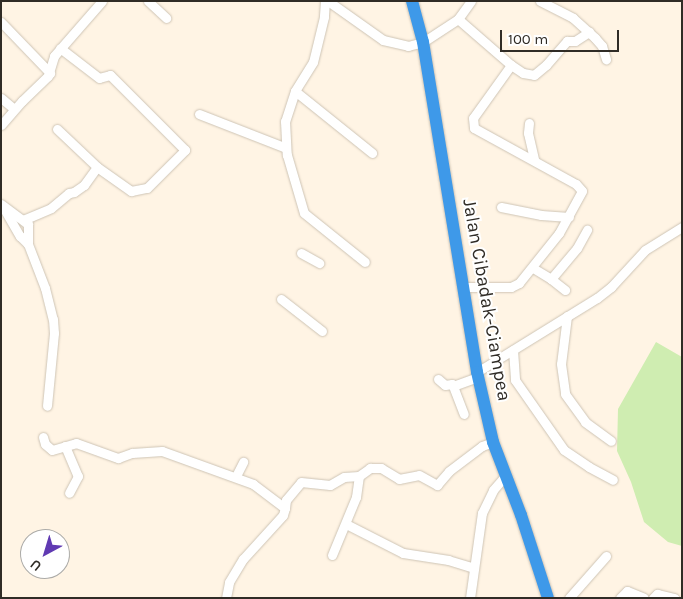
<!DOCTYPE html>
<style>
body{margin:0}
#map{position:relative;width:683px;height:599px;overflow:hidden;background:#fff4e4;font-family:Karla,sans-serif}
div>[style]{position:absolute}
.green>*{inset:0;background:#cfedb1}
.roads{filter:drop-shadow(0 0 1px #cec4b5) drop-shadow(0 0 1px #cec4b5)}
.minor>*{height:9px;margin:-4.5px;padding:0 4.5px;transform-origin:4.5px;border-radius:4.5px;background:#fff}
.highway>*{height:12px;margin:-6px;padding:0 6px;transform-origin:6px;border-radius:6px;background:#3e99e9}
span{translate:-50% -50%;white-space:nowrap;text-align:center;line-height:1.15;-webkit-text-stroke:4px #fff;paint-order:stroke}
.street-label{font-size:19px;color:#302c26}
.frame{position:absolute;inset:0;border:2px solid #302c26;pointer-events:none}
.north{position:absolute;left:20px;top:529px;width:50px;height:50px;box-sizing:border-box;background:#fff;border:1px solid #acaba8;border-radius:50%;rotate:219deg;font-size:14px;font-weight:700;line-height:20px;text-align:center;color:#302c26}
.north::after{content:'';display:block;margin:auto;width:18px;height:22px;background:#603ab2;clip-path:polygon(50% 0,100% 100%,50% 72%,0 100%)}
.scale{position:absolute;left:500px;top:30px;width:119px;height:22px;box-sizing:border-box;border:2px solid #302c26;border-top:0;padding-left:6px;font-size:15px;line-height:18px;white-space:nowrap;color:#302c26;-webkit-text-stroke:4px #fff;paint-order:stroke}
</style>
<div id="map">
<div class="green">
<i style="clip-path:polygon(656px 342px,682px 357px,682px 546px,668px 542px,644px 522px,631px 482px,617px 451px,618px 409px)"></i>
</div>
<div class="roads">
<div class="minor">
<i style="left:148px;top:1px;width:25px;rotate:43deg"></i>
<i style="left:325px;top:1px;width:16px;rotate:94deg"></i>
<i style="left:324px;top:17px;width:46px;rotate:103.7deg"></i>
<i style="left:313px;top:62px;width:34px;rotate:122deg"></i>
<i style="left:295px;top:91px;width:32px;rotate:108deg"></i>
<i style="left:285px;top:121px;width:34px;rotate:87deg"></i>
<i style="left:287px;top:155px;width:60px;rotate:73.7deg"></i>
<i style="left:304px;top:213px;width:78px;rotate:38.8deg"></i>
<i style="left:328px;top:1px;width:67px;rotate:35.3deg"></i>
<i style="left:383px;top:40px;width:26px;rotate:13deg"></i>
<i style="left:408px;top:46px;width:16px;rotate:-15deg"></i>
<i style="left:423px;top:42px;width:42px;rotate:-33.3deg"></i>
<i style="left:458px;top:19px;width:22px;rotate:-54deg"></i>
<i style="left:540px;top:1px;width:37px;rotate:27deg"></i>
<i style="left:573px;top:18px;width:30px;rotate:42deg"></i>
<i style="left:595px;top:38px;width:11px;rotate:49deg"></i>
<i style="left:602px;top:46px;width:14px;rotate:73deg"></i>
<i style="left:458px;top:19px;width:70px;rotate:41deg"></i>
<i style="left:511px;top:65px;width:65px;rotate:125.6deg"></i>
<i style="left:473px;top:118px;width:10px;rotate:84deg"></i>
<i style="left:474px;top:128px;width:116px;rotate:28.8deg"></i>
<i style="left:576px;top:184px;width:9px;rotate:49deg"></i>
<i style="left:582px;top:191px;width:48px;rotate:118.7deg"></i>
<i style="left:559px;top:233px;width:64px;rotate:128.7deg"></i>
<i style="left:519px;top:283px;width:9px;rotate:153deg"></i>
<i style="left:511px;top:287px;width:48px;rotate:180deg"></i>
<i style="left:1px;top:22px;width:71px;rotate:46.1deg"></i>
<i style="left:511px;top:65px;width:14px;rotate:34deg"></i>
<i style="left:523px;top:73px;width:11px;rotate:10deg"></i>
<i style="left:534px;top:75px;width:16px;rotate:-40deg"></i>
<i style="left:546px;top:65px;width:32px;rotate:-49deg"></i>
<i style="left:567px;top:41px;width:8px"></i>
<i style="left:575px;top:41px;width:17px;rotate:-33deg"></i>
<i style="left:295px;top:91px;width:99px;rotate:38.8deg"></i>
<i style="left:1px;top:98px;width:17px;rotate:40deg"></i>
<i style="left:199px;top:114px;width:93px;rotate:21.3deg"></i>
<i style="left:529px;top:123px;width:10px;rotate:96deg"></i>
<i style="left:528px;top:133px;width:28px;rotate:77deg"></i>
<i style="left:1px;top:125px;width:32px;rotate:-49deg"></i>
<i style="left:22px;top:101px;width:36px;rotate:-44deg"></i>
<i style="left:48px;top:76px;width:21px;rotate:-73deg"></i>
<i style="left:54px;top:56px;width:73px;rotate:-48.9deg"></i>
<i style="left:57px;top:129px;width:55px;rotate:43.5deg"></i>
<i style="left:97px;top:167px;width:42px;rotate:35.2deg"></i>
<i style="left:131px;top:191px;width:16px;rotate:-11deg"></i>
<i style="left:147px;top:188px;width:54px;rotate:-45deg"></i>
<i style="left:185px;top:150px;width:106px;rotate:-135deg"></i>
<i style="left:110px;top:75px;width:11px;rotate:165deg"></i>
<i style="left:99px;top:78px;width:49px;rotate:-142.4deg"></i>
<i style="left:1px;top:204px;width:34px;rotate:37deg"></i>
<i style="left:28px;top:224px;width:20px;rotate:90deg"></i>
<i style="left:28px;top:244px;width:47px;rotate:68.9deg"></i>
<i style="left:45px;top:288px;width:32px;rotate:76deg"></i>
<i style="left:53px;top:319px;width:14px;rotate:86deg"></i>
<i style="left:54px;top:333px;width:73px;rotate:95.5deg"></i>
<i style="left:3px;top:207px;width:34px;rotate:60deg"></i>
<i style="left:20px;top:236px;width:11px;rotate:45deg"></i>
<i style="left:501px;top:207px;width:41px;rotate:11.3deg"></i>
<i style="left:541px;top:215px;width:28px;rotate:4deg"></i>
<i style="left:23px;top:220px;width:30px;rotate:-23deg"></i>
<i style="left:51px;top:208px;width:23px;rotate:-40deg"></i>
<i style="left:69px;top:193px;width:5px;rotate:-11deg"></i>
<i style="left:74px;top:192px;width:12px;rotate:-35deg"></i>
<i style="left:84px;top:185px;width:22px;rotate:-54deg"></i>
<i style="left:301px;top:253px;width:21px;rotate:29deg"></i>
<i style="left:533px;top:268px;width:21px;rotate:31deg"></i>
<i style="left:551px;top:279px;width:40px;rotate:-50deg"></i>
<i style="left:577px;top:248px;width:21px;rotate:-61deg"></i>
<i style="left:551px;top:279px;width:18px;rotate:38deg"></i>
<i style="left:281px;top:299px;width:52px;rotate:38deg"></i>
<i style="left:567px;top:316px;width:48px;rotate:97.1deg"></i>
<i style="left:561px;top:364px;width:30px;rotate:82deg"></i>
<i style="left:565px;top:394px;width:34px;rotate:54deg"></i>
<i style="left:585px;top:422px;width:32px;rotate:36deg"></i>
<i style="left:513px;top:350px;width:30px;rotate:86deg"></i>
<i style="left:515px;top:380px;width:85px;rotate:55deg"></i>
<i style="left:564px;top:450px;width:30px;rotate:34deg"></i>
<i style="left:589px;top:467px;width:27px;rotate:28deg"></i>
<i style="left:477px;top:372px;width:141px;rotate:-31.7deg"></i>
<i style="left:597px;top:298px;width:18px;rotate:-38deg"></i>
<i style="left:611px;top:287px;width:50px;rotate:-47.4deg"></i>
<i style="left:645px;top:250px;width:44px;rotate:-31.9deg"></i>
<i style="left:438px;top:379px;width:9px;rotate:41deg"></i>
<i style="left:445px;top:385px;width:7px;rotate:-8deg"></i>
<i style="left:452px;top:384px;width:2px;rotate:63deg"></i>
<i style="left:453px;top:386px;width:27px;rotate:-20deg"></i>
<i style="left:453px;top:386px;width:30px;rotate:69deg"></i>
<i style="left:43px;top:437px;width:7px;rotate:74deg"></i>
<i style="left:45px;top:444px;width:9px;rotate:41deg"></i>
<i style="left:52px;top:450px;width:25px;rotate:-16deg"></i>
<i style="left:76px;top:443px;width:45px;rotate:19.7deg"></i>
<i style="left:118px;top:458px;width:15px;rotate:-20deg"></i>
<i style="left:132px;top:453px;width:30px;rotate:-4deg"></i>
<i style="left:162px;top:451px;width:97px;rotate:19.9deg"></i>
<i style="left:253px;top:484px;width:40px;rotate:37deg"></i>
<i style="left:285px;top:508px;width:8px;rotate:-83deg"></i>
<i style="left:286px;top:500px;width:23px;rotate:-50deg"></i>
<i style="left:301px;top:482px;width:29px;rotate:6deg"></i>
<i style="left:330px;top:485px;width:16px;rotate:-30deg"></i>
<i style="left:344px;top:477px;width:15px;rotate:-4deg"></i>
<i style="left:359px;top:476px;width:14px;rotate:-36deg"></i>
<i style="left:370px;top:468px;width:11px"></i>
<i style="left:381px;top:468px;width:21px;rotate:31deg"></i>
<i style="left:399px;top:479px;width:20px;rotate:-11deg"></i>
<i style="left:419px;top:475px;width:21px;rotate:29deg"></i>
<i style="left:437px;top:485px;width:18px;rotate:-49deg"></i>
<i style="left:449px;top:471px;width:41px;rotate:-37.1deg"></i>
<i style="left:482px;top:446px;width:12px;rotate:-20deg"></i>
<i style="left:65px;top:446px;width:33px;rotate:67deg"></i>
<i style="left:78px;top:476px;width:19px;rotate:118deg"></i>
<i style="left:236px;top:476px;width:16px;rotate:-63deg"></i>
<i style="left:346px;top:524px;width:64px;rotate:27deg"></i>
<i style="left:403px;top:553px;width:46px;rotate:8.8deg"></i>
<i style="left:448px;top:560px;width:27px;rotate:17deg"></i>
<i style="left:332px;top:555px;width:63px;rotate:-67.5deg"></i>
<i style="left:356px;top:497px;width:21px;rotate:-82deg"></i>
<i style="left:226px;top:598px;width:16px;rotate:-79deg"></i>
<i style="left:229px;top:582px;width:27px;rotate:-59deg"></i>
<i style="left:243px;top:559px;width:59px;rotate:-47.7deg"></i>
<i style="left:283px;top:515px;width:7px;rotate:-74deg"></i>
<i style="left:470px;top:598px;width:86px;rotate:-82deg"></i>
<i style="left:482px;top:513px;width:25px;rotate:-64deg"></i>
<i style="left:493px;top:490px;width:20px;rotate:-49deg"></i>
<i style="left:569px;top:598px;width:56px;rotate:-48.6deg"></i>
<i style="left:620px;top:598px;width:10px;rotate:-45deg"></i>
<i style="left:627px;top:591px;width:18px;rotate:22deg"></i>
<i style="left:653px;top:598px;width:6px;rotate:-45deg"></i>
<i style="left:657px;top:594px;width:18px;rotate:13deg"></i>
</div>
<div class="highway">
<i style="left:412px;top:1px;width:42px;rotate:75deg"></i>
<i style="left:423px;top:42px;width:334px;rotate:80.7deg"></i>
<i style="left:477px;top:372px;width:72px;rotate:77.1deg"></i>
<i style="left:493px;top:442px;width:78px;rotate:69deg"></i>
<i style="left:521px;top:515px;width:87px;rotate:72deg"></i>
</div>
</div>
<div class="street-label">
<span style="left:486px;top:300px;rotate:80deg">Jalan Cibadak-Ciampea</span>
</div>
<div class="frame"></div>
<div class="north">U</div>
<div class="scale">100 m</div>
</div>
